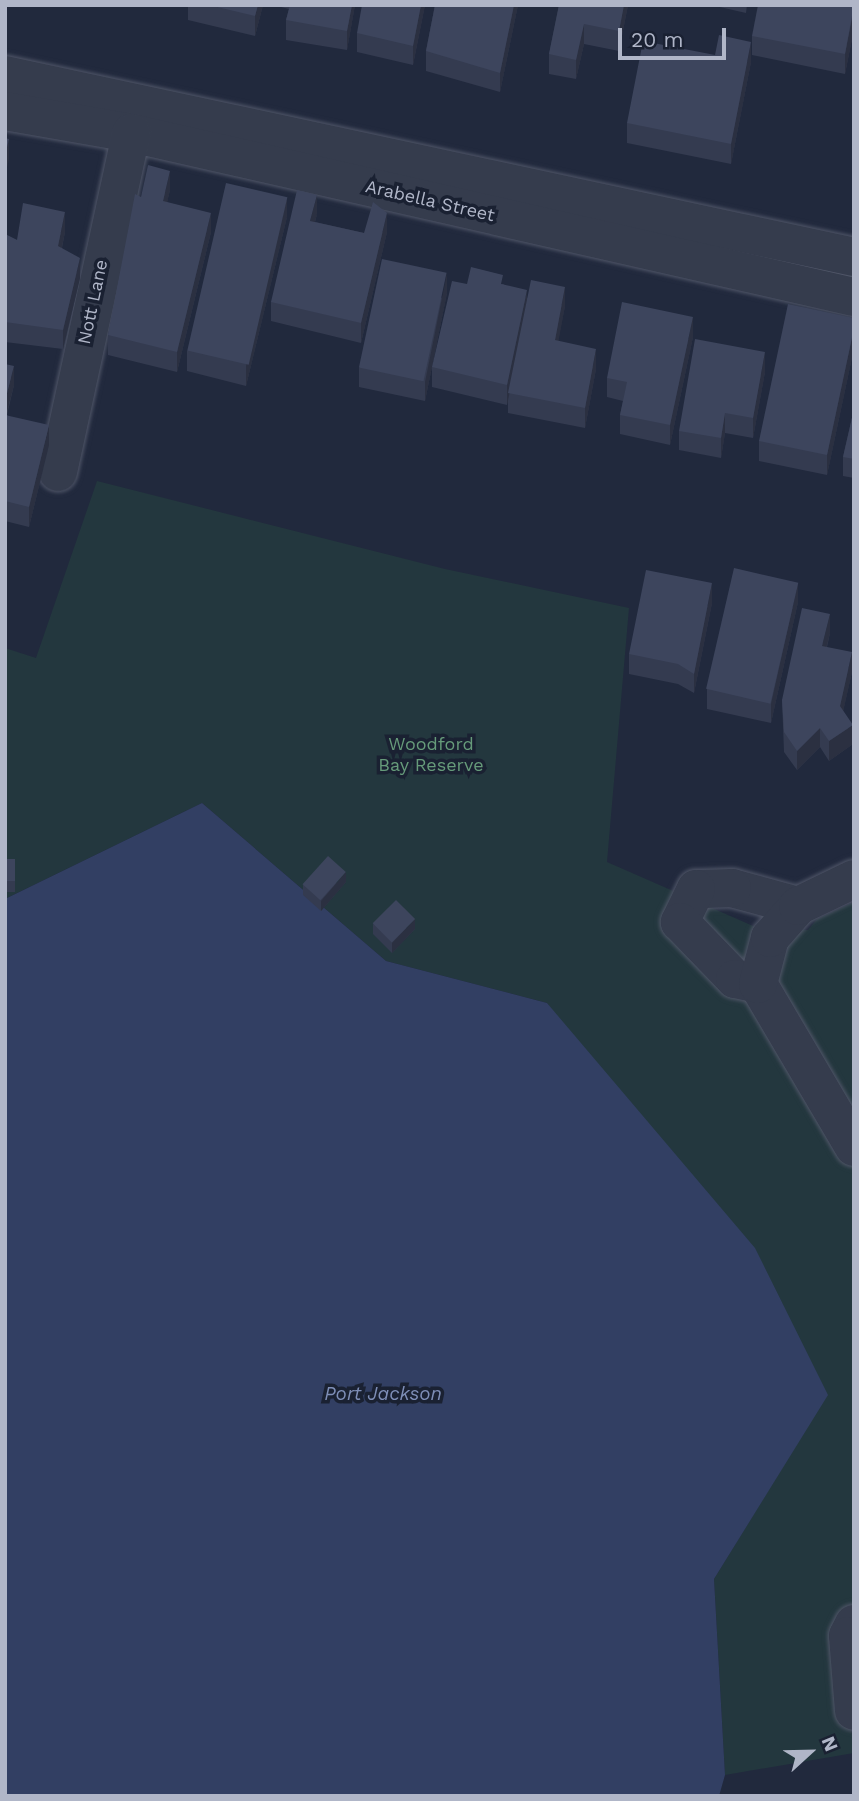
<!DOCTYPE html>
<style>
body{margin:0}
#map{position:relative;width:859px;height:1801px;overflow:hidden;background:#21293d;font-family:"Work Sans",sans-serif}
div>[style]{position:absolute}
.green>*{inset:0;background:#23373e}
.water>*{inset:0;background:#323f63}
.roads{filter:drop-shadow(0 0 2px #505668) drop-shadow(0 0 2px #505668)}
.minor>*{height:38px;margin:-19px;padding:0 19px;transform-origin:19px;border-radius:19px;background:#353c4d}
.wall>*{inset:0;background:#343b50;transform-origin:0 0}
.shaded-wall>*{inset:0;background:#2b3041}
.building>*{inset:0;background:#3d455d;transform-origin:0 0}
span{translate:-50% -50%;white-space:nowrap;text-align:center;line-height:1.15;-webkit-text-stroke:7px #1a2132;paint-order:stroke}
.street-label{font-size:18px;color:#b0b6c8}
.park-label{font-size:18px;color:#669b7a}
.water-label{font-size:19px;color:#7e8eb7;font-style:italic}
.frame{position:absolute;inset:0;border:7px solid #b0b6c8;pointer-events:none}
.north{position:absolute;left:775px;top:1717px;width:70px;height:70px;-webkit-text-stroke:5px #1a2132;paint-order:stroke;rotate:68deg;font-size:19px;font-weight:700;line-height:28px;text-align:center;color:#b0b6c8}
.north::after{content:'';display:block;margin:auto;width:24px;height:32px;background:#b0b6c8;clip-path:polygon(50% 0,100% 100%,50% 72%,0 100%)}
.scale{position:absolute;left:618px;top:28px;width:108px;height:32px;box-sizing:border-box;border:4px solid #b0b6c8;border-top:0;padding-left:9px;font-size:21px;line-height:24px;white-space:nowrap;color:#b0b6c8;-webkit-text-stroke:5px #1a2132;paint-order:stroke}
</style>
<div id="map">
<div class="green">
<i style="clip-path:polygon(97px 481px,445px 569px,629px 608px,607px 862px,760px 929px,808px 930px,817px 919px,854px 902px,854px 1604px,841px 1633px,854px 1753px,725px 1775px,714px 1579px,827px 1395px,547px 1003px,386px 961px,202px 803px,5px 899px,5px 648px,36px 658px)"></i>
</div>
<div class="water">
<i style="clip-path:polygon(202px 803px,386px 961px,547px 1003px,755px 1248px,828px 1395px,714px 1579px,725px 1775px,719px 1796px,5px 1796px,5px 899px)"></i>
</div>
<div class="roads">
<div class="minor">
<i style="left:5px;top:75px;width:868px;rotate:12.1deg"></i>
<i style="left:5px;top:111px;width:128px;rotate:9.9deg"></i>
<i style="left:131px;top:133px;width:741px;rotate:12.78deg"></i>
<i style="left:58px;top:472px;width:347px;rotate:-77.8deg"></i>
<i style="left:798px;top:906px;width:68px;rotate:-164.7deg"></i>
<i style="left:732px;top:888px;width:36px;rotate:178deg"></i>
<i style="left:696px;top:889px;width:37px;rotate:116deg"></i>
<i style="left:680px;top:922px;width:79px;rotate:46deg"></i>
<i style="left:735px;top:979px;width:24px;rotate:12deg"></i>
<i style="left:758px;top:984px;width:189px;rotate:59.5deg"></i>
<i style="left:758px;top:984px;width:48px;rotate:-75.4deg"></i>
<i style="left:770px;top:938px;width:43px;rotate:-48.8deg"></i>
<i style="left:798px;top:906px;width:62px;rotate:-25.7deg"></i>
<i style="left:854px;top:1624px;width:13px;rotate:117deg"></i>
<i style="left:848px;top:1636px;width:75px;rotate:85.4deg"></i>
</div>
</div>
<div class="wall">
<i style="clip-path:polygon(188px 5px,263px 5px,255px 36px,188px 20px)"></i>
<i style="clip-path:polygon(273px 5px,355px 5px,347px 50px,286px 40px,286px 20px,289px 9px)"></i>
<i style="clip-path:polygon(425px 5px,413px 65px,357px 52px,357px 33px)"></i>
<i style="clip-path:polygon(435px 5px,518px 5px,500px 92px,426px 71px,426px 51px)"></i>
<i style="clip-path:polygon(559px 5px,628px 5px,619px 51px,584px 44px,576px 79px,549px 74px,549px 54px)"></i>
<i style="clip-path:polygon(711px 5px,747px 5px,746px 13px)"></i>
<i style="clip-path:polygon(854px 5px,854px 29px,845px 74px,752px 55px,752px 36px)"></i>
<i style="clip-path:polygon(715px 55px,751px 62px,731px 164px,627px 143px,627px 123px)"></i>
<i style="clip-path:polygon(170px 190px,167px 202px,211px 232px,177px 372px,108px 355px,108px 335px,141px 197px)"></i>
<i style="clip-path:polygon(317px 214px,315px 222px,364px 233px,387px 232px,361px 343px,271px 321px,271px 302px)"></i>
<i style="clip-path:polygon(287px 217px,246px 386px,187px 371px,187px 351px)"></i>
<i style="clip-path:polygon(65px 232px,62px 248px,80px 278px,63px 349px,5px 342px,5px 234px,17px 240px)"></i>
<i style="clip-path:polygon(467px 284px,503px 284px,527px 298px,565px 306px,558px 341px,596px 369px,585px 428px,508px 413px,508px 396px,507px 405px,432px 387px,432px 367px)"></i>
<i style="clip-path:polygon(447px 293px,425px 401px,359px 387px,359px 368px)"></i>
<i style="clip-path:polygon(854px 318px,854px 348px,827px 475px,759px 461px,759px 441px)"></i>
<i style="clip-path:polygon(693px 337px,670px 445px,620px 434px,620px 415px,623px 401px,607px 397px,607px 378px)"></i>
<i style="clip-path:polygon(5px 364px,14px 385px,7px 415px,49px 445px,29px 527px,5px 521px)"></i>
<i style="clip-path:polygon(765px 372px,753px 438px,725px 433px,721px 458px,679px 450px,679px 431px)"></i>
<i style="clip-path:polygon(854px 409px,854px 478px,843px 476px,843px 457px)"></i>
<i style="clip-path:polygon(798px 602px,771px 723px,707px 709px,707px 689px)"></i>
<i style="clip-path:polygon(712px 603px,694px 693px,678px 684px,629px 674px,629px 654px)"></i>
<i style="clip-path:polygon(830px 633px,827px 647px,852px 672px,843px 711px,853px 744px,829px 761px,820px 747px,797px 770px,784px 752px,782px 700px)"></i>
<i style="clip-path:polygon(854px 775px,854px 800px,853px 800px)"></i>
<i style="left:5px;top:859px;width:10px;height:33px"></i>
<i style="clip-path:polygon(346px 882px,321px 911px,303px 895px,303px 885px)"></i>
<i style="clip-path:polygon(373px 924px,415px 929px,392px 953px,373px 934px)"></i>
</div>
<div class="shaded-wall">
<i style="clip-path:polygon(258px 5px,263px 5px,255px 36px,255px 16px)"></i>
<i style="clip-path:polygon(352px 5px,355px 5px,347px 50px,347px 31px)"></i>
<i style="clip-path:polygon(421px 5px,425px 5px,413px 65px,413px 46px)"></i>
<i style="clip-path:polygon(514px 5px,518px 5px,500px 92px,500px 73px)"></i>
<i style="clip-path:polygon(624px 5px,628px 5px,619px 51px,619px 31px)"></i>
<i style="clip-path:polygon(854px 9px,854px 29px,845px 74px,845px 54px)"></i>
<i style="clip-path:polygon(584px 24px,584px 44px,576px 79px,576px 60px)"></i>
<i style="clip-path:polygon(751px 42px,751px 62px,731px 164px,731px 144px)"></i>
<i style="clip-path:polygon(9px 139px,9px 159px,5px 176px,5px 156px)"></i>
<i style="clip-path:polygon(170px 171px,170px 190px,163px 221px,163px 201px)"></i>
<i style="clip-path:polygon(317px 195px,317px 214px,310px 241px,310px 221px)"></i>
<i style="clip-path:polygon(287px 197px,287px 217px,246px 386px,246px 366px)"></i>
<i style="clip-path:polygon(65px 212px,65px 232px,58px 265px,58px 246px)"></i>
<i style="clip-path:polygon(211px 213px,211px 232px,177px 372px,177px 352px)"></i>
<i style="clip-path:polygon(387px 213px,387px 232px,361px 343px,361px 323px)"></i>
<i style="clip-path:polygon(80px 258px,80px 278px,63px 349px,63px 330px)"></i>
<i style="clip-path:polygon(447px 273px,447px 293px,425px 401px,425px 382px)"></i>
<i style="clip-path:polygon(565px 287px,565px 306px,555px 360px,555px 340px)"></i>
<i style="clip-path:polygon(527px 290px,527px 310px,507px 405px,507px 385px)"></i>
<i style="clip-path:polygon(693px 317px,693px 337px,670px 445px,670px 425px)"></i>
<i style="clip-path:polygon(854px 328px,854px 348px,827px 475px,827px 455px)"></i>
<i style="clip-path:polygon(596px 349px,596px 369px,585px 428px,585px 408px)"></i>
<i style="clip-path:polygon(765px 352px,765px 372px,753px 438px,753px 418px)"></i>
<i style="clip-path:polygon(14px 366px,14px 385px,5px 420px,5px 401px)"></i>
<i style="clip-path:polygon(725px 413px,725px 433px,721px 458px,721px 438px)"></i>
<i style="clip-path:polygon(49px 425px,49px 445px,29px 527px,29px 507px)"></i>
<i style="clip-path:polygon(712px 583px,712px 603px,694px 693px,694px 674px)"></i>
<i style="clip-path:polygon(798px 583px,798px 602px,771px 723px,771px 704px)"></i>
<i style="clip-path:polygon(830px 614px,830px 633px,822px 665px,822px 646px)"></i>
<i style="clip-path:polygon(852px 652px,852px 672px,840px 726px,840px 706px)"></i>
<i style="clip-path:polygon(853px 725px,853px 744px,829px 761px,829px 741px)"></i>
<i style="clip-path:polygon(820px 728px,820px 747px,797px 770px,797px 751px)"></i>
<i style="clip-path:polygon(346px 872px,346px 882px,321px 911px,321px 901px)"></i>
<i style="clip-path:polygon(415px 919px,415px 929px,392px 953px,392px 943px)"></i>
</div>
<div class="building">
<i style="clip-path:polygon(209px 5px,258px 5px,255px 16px)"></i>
<i style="clip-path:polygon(290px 5px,352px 5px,347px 31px,286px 20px)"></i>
<i style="clip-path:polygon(362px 5px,421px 5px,413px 46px,357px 33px)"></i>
<i style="clip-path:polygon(435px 5px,514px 5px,500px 73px,426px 51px)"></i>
<i style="clip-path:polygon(559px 5px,624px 5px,619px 31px,584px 24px,576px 60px,549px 54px)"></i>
<i style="clip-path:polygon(758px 5px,854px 5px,845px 54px,752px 36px)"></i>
<i style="clip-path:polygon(719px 35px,751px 42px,731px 144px,627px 123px,643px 41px,715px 55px)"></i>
<i style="clip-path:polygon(5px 138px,9px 139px,5px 156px)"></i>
<i style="clip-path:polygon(148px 165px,170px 171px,163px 201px,211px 213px,177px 352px,108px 335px,135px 194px,141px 197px)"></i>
<i style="left:226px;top:183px;width:63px;height:172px;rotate:13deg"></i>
<i style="clip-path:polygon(297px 190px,317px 195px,310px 221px,364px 233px,373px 202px,387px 213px,361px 323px,271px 302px)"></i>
<i style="clip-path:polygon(23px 203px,65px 212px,58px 246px,80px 258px,63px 330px,5px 322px,5px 234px,17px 240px)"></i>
<i style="left:382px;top:259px;width:66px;height:111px;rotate:12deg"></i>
<i style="clip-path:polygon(471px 267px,503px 275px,501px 284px,527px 290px,507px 385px,432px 367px,452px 281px,467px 284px)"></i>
<i style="clip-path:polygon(531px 280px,565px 287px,555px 340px,596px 349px,585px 408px,508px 393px)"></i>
<i style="clip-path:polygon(622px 302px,693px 317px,670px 425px,620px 415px,627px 382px,607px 378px)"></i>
<i style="clip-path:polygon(788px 304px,854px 318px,854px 328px,827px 455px,759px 441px)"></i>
<i style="clip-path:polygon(695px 339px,765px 352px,753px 418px,725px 413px,721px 438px,679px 431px)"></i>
<i style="clip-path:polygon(5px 364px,14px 366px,5px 401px)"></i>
<i style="clip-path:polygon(854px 409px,854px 459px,843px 457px)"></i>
<i style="clip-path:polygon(5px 415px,49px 425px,29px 507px,5px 501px)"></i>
<i style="left:734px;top:568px;width:66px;height:124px;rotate:13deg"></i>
<i style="clip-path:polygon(646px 570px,712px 583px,694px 674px,678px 664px,629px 654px)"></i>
<i style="clip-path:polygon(802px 608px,830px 614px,822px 646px,852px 652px,840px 706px,853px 725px,829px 741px,820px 728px,797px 751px,784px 732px,782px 700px)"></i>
<i style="left:328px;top:856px;width:24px;height:38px;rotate:42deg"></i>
<i style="left:5px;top:859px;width:10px;height:22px"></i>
<i style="left:396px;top:900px;width:27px;height:33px;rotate:45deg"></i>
</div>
<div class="street-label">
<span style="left:430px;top:201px;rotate:13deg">Arabella Street</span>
<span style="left:93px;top:302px;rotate:-78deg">Nott Lane</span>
</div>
<div class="park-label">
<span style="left:431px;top:755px">Woodford<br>Bay Reserve</span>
</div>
<div class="water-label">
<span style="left:383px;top:1394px">Port Jackson</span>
</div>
<div class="frame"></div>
<div class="north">N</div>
<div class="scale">20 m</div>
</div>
